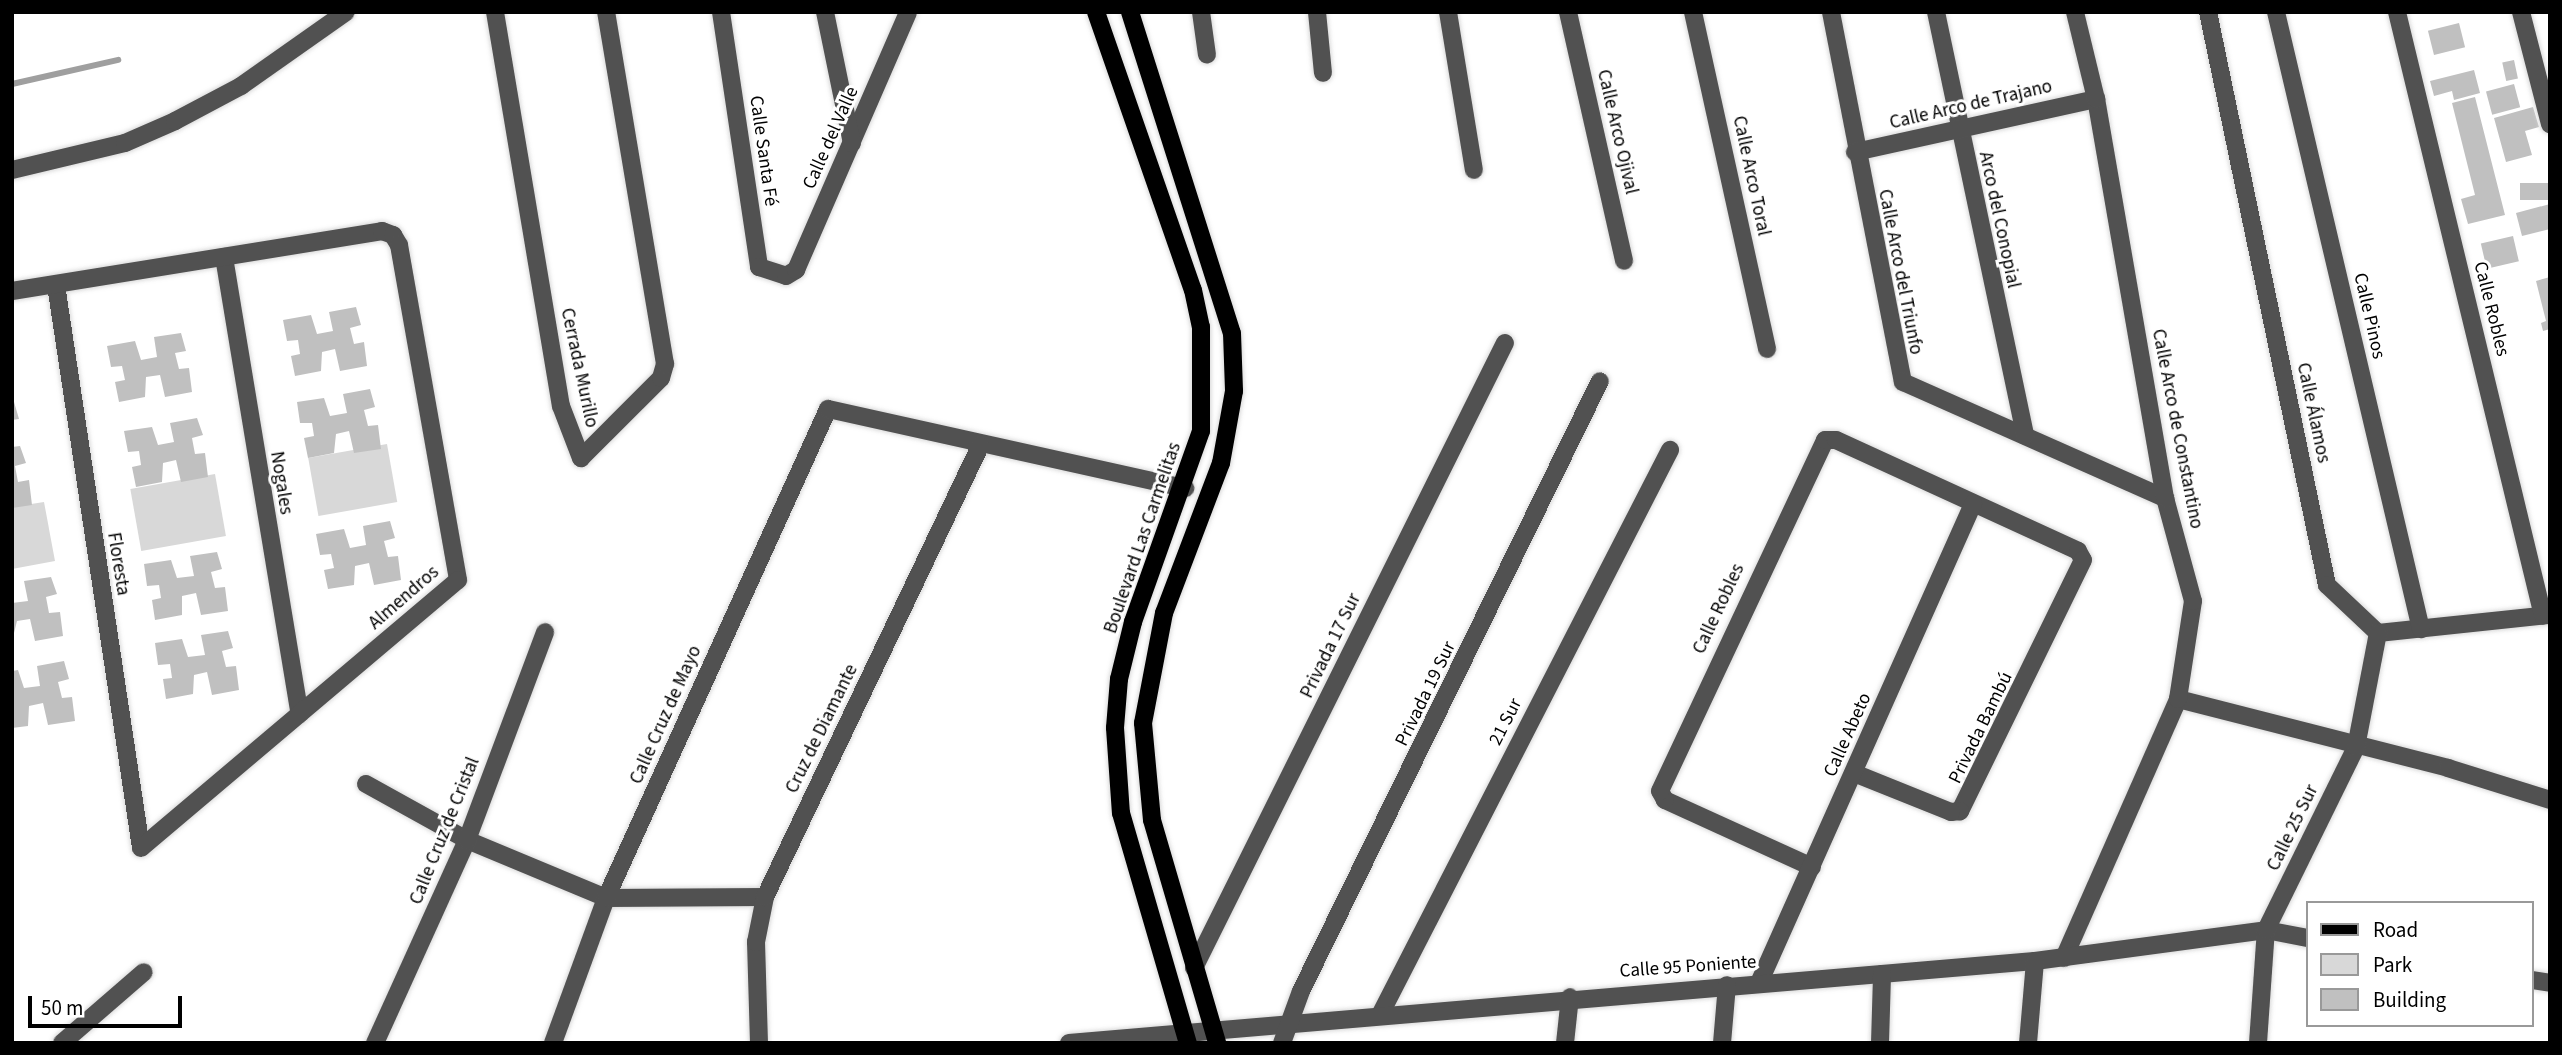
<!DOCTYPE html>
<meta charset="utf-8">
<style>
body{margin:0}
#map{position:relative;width:2562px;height:1055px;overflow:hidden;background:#fff;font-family:"Source Sans 3",sans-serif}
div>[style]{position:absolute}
.green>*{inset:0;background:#d8d8d8;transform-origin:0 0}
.stream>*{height:6px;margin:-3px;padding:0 3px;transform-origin:3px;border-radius:3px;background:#9f9f9f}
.building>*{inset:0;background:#c0c0c0;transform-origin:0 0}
.roads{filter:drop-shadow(0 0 2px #dbdbdb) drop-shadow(0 0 2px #dbdbdb)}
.minor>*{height:18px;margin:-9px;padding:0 9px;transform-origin:9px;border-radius:9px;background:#515151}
.major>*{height:18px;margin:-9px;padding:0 9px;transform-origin:9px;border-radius:9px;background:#000}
span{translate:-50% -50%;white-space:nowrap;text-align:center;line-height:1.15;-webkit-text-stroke:6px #fff;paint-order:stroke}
.street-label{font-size:19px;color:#000}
.frame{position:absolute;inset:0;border:14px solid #000;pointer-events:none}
.legend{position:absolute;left:2306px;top:901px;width:228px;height:126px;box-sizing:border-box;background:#fff;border:2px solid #999;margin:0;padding:9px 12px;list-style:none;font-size:21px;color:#000}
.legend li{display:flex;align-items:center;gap:14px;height:35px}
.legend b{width:35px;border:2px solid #999}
.scale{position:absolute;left:28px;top:996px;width:154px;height:32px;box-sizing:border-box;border:4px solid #000;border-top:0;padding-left:9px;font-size:21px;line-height:24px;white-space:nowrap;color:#000;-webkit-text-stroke:5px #fff;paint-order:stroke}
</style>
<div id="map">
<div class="green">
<i style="left:387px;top:444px;width:59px;height:80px;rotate:80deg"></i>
<i style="left:215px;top:474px;width:63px;height:86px;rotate:80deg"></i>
<i style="clip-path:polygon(44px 502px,55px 561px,12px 569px,12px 507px)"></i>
</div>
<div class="stream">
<i style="left:12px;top:84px;width:109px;rotate:-12.8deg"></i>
</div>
<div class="building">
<i style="left:2459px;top:23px;width:25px;height:32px;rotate:76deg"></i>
<i style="left:2514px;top:60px;width:19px;height:12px;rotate:78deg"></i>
<i style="clip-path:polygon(2474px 70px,2480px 93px,2454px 100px,2452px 91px,2434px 96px,2430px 81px)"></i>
<i style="left:2514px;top:84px;width:24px;height:29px;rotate:75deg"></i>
<i style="clip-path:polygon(2475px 97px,2505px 215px,2468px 224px,2461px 199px,2475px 195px,2452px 103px)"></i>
<i style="clip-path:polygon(2533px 107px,2539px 127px,2525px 131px,2532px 155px,2506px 162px,2494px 118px)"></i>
<i style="left:2550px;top:183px;width:17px;height:30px;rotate:90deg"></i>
<i style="clip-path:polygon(2550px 204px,2550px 229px,2522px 236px,2516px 213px)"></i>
<i style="left:2513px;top:236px;width:26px;height:33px;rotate:77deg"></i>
<i style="clip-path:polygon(2550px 277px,2550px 329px,2543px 331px,2541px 323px,2546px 321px,2536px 281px)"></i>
<i style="clip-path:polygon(356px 307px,361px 325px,350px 328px,354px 344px,364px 342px,367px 366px,340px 371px,335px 349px,322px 352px,321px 371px,295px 376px,291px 356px,300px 354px,298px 340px,287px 341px,283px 320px,311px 315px,317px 334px,333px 331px,329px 312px)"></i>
<i style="clip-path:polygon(181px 333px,186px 351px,175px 353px,179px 369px,189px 368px,192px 392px,165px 397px,160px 375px,146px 377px,145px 397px,119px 402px,115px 382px,125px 380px,122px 366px,111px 367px,107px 346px,135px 341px,141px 360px,157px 357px,154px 337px)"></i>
<i style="clip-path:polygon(370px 389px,375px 407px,364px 410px,368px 426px,378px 425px,381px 449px,354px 453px,349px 431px,336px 434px,334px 453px,308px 458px,304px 438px,314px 436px,312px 423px,300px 423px,297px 402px,324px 398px,330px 416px,347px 413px,343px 394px)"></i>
<i style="clip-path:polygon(12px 395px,19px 419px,12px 420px)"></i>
<i style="clip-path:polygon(197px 418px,203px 435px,192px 438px,195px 454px,205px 453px,208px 477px,181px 482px,176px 460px,163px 463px,162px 482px,136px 487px,132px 467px,141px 465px,139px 451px,128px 452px,124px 431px,152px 427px,158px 445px,174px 442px,170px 423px)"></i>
<i style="clip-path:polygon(20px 446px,26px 463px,15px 466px,18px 482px,29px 480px,32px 505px,12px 508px,12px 447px)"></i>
<i style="clip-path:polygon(390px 521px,395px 538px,384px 541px,388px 557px,398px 556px,401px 580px,374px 585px,369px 563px,355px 566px,354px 585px,328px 589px,324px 570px,334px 568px,331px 554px,320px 555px,316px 534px,344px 529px,350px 548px,366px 545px,363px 526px)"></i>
<i style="clip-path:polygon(217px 552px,222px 569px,211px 572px,215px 588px,225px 587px,228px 611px,201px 615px,196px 593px,182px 596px,182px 615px,155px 620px,152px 600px,161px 598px,159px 585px,147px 586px,144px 564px,171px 560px,177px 578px,194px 576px,190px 556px)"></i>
<i style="clip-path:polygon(51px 577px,57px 594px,46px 597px,49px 613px,60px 612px,63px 636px,35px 641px,30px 619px,17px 621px,12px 641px,12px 603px,28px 601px,24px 581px)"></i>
<i style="clip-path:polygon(228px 631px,233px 648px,222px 651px,226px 667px,236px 666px,239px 690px,212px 695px,207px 672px,194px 675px,193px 694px,166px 699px,163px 679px,172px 678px,170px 664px,158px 665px,155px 643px,182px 639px,188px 657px,205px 655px,201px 635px)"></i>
<i style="clip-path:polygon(64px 661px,69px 679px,58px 682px,62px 698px,72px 697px,75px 721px,48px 725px,43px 703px,29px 706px,28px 726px,12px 728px,12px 671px,18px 670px,24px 688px,40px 686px,37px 666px)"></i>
</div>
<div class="roads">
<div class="minor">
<i style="left:495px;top:12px;width:399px;rotate:80.5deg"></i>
<i style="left:561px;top:406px;width:56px;rotate:69deg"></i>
<i style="left:581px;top:458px;width:113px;rotate:-45deg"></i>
<i style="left:661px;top:378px;width:15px;rotate:-74deg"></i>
<i style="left:665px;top:364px;width:357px;rotate:-99.5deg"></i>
<i style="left:721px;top:12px;width:258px;rotate:81.5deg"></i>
<i style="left:759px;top:267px;width:28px;rotate:18deg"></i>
<i style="left:786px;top:276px;width:12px;rotate:-31deg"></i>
<i style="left:796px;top:270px;width:281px;rotate:-66.5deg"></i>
<i style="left:825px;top:12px;width:134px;rotate:78.4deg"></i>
<i style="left:1201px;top:12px;width:43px;rotate:82.1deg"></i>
<i style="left:1317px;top:12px;width:61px;rotate:84.4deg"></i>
<i style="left:1448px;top:12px;width:160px;rotate:80.7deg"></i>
<i style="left:1568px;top:12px;width:255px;rotate:77.3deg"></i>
<i style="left:1693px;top:12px;width:345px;rotate:77.6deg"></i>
<i style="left:1831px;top:12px;width:377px;rotate:79deg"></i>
<i style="left:1903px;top:382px;width:287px;rotate:23.9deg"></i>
<i style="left:1936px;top:12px;width:433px;rotate:78.1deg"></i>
<i style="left:2208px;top:12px;width:585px;rotate:78.27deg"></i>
<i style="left:2327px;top:585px;width:70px;rotate:43.3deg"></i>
<i style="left:2378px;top:633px;width:173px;rotate:-6deg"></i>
<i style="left:2276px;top:12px;width:634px;rotate:76.78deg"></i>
<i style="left:2397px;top:12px;width:621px;rotate:76.41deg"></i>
<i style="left:2521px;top:12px;width:116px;rotate:75.5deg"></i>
<i style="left:1855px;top:152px;width:247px;rotate:-12.4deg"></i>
<i style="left:12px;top:170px;width:116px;rotate:-13.4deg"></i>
<i style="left:125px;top:143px;width:55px;rotate:-23.7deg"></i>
<i style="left:175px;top:121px;width:75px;rotate:-27.9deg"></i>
<i style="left:241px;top:86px;width:128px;rotate:-35.2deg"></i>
<i style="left:224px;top:257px;width:463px;rotate:80.6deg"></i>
<i style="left:56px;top:285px;width:569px;rotate:81.41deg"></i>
<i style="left:12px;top:291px;width:375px;rotate:-9.2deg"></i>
<i style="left:382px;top:231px;width:12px;rotate:20deg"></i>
<i style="left:393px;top:235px;width:12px;rotate:59deg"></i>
<i style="left:399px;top:245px;width:340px;rotate:80deg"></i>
<i style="left:458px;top:580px;width:415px;rotate:139.8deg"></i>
<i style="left:2178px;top:699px;width:279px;rotate:14.3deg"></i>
<i style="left:2448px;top:768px;width:107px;rotate:17.4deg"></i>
<i style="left:366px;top:784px;width:115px;rotate:29deg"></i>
<i style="left:467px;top:840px;width:151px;rotate:22.6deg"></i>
<i style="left:606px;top:898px;width:159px;rotate:-0.4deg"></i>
<i style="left:1812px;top:867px;width:162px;rotate:-155.5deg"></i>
<i style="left:1665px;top:800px;width:10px;rotate:-119deg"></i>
<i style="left:1660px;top:791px;width:388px;rotate:-64.8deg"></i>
<i style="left:1825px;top:440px;width:11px"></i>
<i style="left:1836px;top:440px;width:266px;rotate:24.6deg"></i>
<i style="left:2078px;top:551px;width:10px;rotate:61deg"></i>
<i style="left:2083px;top:560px;width:280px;rotate:116.1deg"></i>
<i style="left:1960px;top:811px;width:9px;rotate:174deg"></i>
<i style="left:1951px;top:812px;width:105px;rotate:-158.1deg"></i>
<i style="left:2064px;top:958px;width:283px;rotate:-66.2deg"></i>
<i style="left:2178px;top:699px;width:99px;rotate:-81.3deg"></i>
<i style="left:2193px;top:601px;width:107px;rotate:-105.2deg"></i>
<i style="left:2165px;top:498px;width:405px;rotate:-99.8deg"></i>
<i style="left:2096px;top:99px;width:89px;rotate:-103.6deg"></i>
<i style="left:1194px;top:968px;width:698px;rotate:-63.55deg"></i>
<i style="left:2532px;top:980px;width:18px;rotate:9deg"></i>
<i style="left:1759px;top:983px;width:525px;rotate:-65.93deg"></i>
<i style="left:1381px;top:1013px;width:633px;rotate:-62.83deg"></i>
<i style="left:62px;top:1043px;width:108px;rotate:-40.9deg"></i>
<i style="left:375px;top:1043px;width:223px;rotate:-65.6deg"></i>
<i style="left:467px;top:840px;width:222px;rotate:-69.4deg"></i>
<i style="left:553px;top:1043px;width:154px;rotate:-69.9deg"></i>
<i style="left:606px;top:898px;width:537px;rotate:-65.58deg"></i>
<i style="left:828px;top:409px;width:366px;rotate:12.5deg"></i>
<i style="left:759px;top:1043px;width:101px;rotate:-91.7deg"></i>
<i style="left:756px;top:942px;width:46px;rotate:-78.7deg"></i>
<i style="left:765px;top:897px;width:500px;rotate:-64.5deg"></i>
<i style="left:1069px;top:1043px;width:969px;rotate:-4.85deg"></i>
<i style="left:2035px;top:961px;width:233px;rotate:-7.6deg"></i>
<i style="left:2266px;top:930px;width:43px;rotate:10.8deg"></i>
<i style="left:1282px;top:1043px;width:55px;rotate:-69.9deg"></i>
<i style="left:1301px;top:991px;width:679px;rotate:-63.89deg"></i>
<i style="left:1565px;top:1043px;width:46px;rotate:-83.8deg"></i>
<i style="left:1722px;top:1043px;width:58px;rotate:-85.1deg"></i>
<i style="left:1880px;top:1043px;width:69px;rotate:-88.3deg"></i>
<i style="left:2028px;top:1043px;width:82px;rotate:-85.1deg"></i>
<i style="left:2258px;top:1043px;width:113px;rotate:-86deg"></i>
<i style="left:2266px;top:930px;width:204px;rotate:-63.8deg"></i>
<i style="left:2356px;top:747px;width:116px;rotate:-79.1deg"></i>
</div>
<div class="major">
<i style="left:1096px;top:12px;width:294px;rotate:70.8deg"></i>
<i style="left:1193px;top:290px;width:38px;rotate:78deg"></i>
<i style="left:1201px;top:327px;width:104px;rotate:90deg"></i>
<i style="left:1201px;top:431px;width:203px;rotate:109.6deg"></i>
<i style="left:1133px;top:622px;width:59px;rotate:103.8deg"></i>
<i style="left:1119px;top:679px;width:49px;rotate:94.7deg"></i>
<i style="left:1115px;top:728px;width:85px;rotate:86deg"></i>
<i style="left:1121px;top:813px;width:240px;rotate:73.8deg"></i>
<i style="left:1130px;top:12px;width:337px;rotate:72.4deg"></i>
<i style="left:1232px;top:333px;width:58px;rotate:88deg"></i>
<i style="left:1234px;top:391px;width:73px;rotate:100.2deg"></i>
<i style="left:1221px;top:463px;width:160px;rotate:110.8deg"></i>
<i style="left:1164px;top:613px;width:112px;rotate:100.8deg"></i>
<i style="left:1143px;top:723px;width:97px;rotate:84.7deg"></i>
<i style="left:1152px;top:820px;width:232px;rotate:73.7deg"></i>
</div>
</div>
<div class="street-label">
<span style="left:1971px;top:105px;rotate:-13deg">Calle Arco de Trajano</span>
<span style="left:1617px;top:132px;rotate:77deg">Calle Arco Ojival</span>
<span style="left:831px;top:138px;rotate:-66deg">Calle del Valle</span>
<span style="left:763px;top:151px;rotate:82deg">Calle Santa Fé</span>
<span style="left:1751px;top:176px;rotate:78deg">Calle Arco Toral</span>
<span style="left:1999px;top:220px;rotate:78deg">Arco del Conopial</span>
<span style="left:1900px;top:272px;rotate:79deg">Calle Arco del Triunfo</span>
<span style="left:2491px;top:309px;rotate:76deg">Calle Robles</span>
<span style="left:2369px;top:316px;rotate:77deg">Calle Pinos</span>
<span style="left:579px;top:368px;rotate:78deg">Cerrada Murillo</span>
<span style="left:2313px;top:413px;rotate:78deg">Calle Álamos</span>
<span style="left:2177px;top:429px;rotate:79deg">Calle Arco de Constantino</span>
<span style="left:281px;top:483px;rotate:81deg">Nogales</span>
<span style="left:1143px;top:538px;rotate:-71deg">Boulevard Las Carmelitas</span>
<span style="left:118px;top:564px;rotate:81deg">Floresta</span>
<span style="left:404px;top:598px;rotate:-41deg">Almendros</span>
<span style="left:1719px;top:609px;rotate:-65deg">Calle Robles</span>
<span style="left:1331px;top:646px;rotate:-64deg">Privada 17 Sur</span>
<span style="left:1426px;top:694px;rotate:-64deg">Privada 19 Sur</span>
<span style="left:666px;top:715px;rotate:-66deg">Calle Cruz de Mayo</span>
<span style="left:1506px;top:722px;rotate:-63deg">21 Sur</span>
<span style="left:1981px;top:728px;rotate:-64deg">Privada Bambú</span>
<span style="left:822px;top:729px;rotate:-64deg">Cruz de Diamante</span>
<span style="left:1848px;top:735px;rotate:-66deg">Calle Abeto</span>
<span style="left:2293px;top:828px;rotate:-64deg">Calle 25 Sur</span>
<span style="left:445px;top:831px;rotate:-68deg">Calle Cruz de Cristal</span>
<span style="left:1688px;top:967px;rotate:-4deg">Calle 95 Poniente</span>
</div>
<div class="frame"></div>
<ul class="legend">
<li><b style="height:9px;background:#000"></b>Road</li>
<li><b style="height:19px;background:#d8d8d8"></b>Park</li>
<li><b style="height:19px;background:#c0c0c0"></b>Building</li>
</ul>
<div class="scale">50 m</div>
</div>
